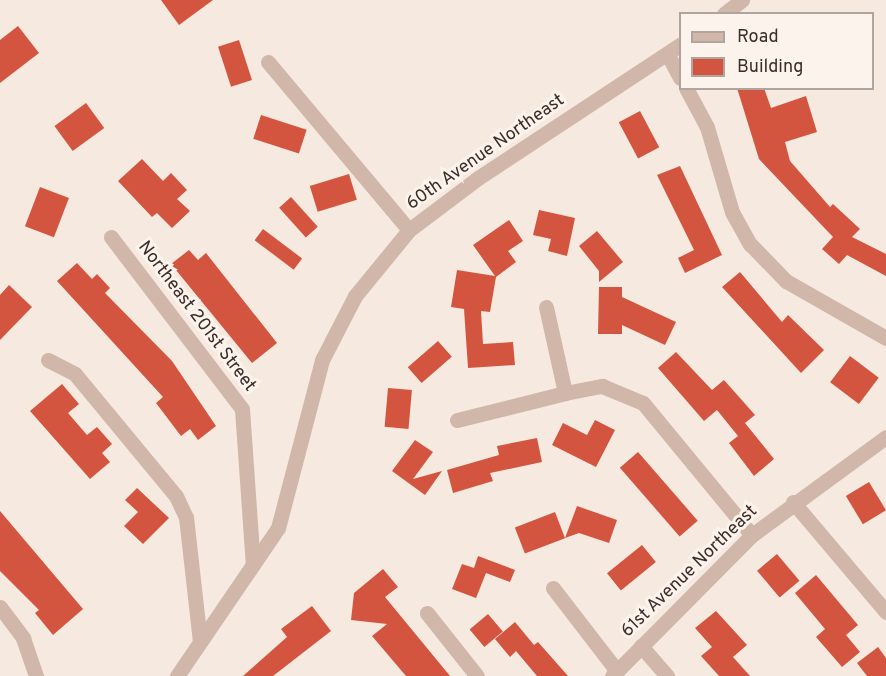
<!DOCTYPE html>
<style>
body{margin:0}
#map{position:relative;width:886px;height:676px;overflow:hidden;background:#f6e9df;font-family:Overpass,sans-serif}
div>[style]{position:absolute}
.building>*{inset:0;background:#d3553f;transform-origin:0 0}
.minor>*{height:15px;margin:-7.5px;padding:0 7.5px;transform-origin:7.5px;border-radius:7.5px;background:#d0b7a9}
span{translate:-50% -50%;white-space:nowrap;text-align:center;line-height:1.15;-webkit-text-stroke:6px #fcf3ec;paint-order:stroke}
.street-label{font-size:18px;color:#3c2d29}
.legend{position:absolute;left:679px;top:12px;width:195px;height:78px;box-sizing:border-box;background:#fcf3ec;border:2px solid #afa49e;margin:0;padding:8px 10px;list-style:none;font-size:18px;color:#3c2d29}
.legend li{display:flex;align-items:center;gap:12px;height:30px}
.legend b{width:30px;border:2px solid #afa49e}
</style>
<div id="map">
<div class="building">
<i style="clip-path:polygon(161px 0,213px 0,179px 25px)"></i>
<i style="clip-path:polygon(18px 26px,39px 53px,0 83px,0 40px)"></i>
<i style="left:239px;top:40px;width:42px;height:22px;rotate:72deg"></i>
<i style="clip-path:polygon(737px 88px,764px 88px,771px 108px,806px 96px,817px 132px,785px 142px,790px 161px,830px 207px,833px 204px,860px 229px,852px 237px,886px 254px,886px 276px,847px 255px,839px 264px,822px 249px,833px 237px,759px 159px)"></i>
<i style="left:86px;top:103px;width:31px;height:39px;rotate:54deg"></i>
<i style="left:640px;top:111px;width:41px;height:24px;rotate:62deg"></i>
<i style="left:261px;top:115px;width:48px;height:25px;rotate:18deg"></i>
<i style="clip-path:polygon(142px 159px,163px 181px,171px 173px,187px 190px,177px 199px,190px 211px,172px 228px,157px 213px,152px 217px,118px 181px)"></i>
<i style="clip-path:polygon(680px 166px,722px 255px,685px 273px,678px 258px,694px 250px,657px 175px)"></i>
<i style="left:349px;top:174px;width:27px;height:41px;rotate:73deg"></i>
<i style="left:40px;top:187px;width:31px;height:42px;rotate:21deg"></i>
<i style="left:291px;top:197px;width:40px;height:16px;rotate:48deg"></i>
<i style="clip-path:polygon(539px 210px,575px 218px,567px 256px,548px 251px,551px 239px,533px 235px)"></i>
<i style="clip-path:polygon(509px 220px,523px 241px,508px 251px,516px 262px,496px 277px,490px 312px,481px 311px,483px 344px,513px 342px,515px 365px,468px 368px,464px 309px,451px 307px,457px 270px,495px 276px,473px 245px)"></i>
<i style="left:263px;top:229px;width:49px;height:14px;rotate:37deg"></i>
<i style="clip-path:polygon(597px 231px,623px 262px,599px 282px,599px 271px,579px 246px)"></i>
<i style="clip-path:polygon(189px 250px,198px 260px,206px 253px,277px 343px,252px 363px,171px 264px)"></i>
<i style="clip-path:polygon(77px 263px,92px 279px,97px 274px,110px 288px,105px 293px,172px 361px,216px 426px,198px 440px,190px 429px,181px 436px,156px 403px,163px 397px,57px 281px)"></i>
<i style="clip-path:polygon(740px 272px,782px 322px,788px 315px,824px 350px,801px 373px,722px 287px)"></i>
<i style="clip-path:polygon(9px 285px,32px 307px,0 340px,0 295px)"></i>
<i style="clip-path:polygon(599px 287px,622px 287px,622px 297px,676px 322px,665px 345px,622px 325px,622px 334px,598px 334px)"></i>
<i style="left:438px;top:341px;width:21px;height:40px;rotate:49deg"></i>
<i style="clip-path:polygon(676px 352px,712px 390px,724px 380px,755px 415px,745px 423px,774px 459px,754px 476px,729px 443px,738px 436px,717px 410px,704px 421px,658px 368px)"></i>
<i style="left:850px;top:356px;width:36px;height:33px;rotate:37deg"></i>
<i style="clip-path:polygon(62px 384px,79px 404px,68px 413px,87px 435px,97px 427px,112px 444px,102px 453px,110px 462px,90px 479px,30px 411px)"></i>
<i style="left:388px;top:388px;width:24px;height:39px;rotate:5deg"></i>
<i style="clip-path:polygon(595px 420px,615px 430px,596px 467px,552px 445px,563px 423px,587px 435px)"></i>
<i style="clip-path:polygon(537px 438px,542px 462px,490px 473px,493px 481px,453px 493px,447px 470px,499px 455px,497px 446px)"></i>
<i style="clip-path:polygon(415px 440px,433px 452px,413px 479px,442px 471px,425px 495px,392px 471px)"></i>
<i style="left:638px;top:452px;width:91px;height:24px;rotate:49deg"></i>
<i style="left:869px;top:482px;width:33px;height:27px;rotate:59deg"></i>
<i style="clip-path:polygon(137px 488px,169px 518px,143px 544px,124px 526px,138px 512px,125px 500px)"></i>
<i style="clip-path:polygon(577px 506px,617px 520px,609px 543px,579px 533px,565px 538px)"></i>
<i style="clip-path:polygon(0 511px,83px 609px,53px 635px,35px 613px,39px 610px,0 571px)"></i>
<i style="left:555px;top:512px;width:28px;height:43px;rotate:69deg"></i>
<i style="left:642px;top:545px;width:22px;height:45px;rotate:51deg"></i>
<i style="left:777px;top:554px;width:35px;height:26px;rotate:50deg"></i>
<i style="clip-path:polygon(478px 556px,515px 570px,510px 582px,486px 573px,476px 598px,452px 589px,462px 564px,474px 568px)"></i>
<i style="clip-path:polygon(383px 569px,398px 587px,385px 597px,450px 676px,406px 676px,372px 636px,387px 624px,351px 620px,354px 593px)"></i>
<i style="clip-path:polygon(816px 575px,858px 625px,846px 635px,860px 652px,842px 667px,816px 637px,825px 629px,795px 593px)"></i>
<i style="clip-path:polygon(312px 606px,331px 631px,273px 676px,243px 676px,287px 637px,281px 629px)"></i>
<i style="clip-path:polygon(716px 611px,747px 645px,733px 657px,750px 676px,719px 676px,701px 656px,712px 647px,695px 628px)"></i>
<i style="left:488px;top:614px;width:23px;height:24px;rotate:50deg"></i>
<i style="clip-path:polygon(515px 622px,534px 645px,538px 642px,568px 676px,537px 676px,516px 651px,510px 657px,495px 639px)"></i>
<i style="clip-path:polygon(878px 647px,886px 658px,886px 676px,867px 676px,857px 663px)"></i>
</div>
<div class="minor">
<i style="left:724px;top:14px;width:23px;rotate:-38deg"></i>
<i style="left:668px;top:55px;width:26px;rotate:62deg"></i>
<i style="left:268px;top:62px;width:219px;rotate:50deg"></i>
<i style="left:686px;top:88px;width:44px;rotate:61.7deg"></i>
<i style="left:707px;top:127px;width:89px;rotate:73.6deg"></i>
<i style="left:732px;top:212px;width:37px;rotate:61deg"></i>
<i style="left:750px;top:244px;width:52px;rotate:45.8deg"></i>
<i style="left:786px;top:281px;width:115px;rotate:29.7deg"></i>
<i style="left:111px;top:237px;width:216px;rotate:52.7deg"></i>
<i style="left:242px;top:409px;width:156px;rotate:86deg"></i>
<i style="left:546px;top:307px;width:88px;rotate:77.5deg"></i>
<i style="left:565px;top:393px;width:38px;rotate:-11deg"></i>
<i style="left:602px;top:386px;width:44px;rotate:22.5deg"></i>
<i style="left:643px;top:403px;width:171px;rotate:50.5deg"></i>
<i style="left:48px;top:360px;width:30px;rotate:27deg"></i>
<i style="left:75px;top:374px;width:158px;rotate:50.4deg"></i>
<i style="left:176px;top:496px;width:23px;rotate:65deg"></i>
<i style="left:186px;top:517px;width:125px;rotate:83.6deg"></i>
<i style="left:457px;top:420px;width:111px;rotate:-14deg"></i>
<i style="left:793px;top:502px;width:144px;rotate:49.8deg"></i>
<i style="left:553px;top:588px;width:105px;rotate:52.4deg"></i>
<i style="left:0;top:607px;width:39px;rotate:53deg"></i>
<i style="left:23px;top:638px;width:40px;rotate:71.1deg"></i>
<i style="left:427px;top:613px;width:80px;rotate:51.6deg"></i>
<i style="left:641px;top:646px;width:40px;rotate:49deg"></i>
<i style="left:177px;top:676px;width:179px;rotate:-55.7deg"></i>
<i style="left:278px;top:528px;width:174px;rotate:-75.3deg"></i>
<i style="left:322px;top:360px;width:72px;rotate:-62.7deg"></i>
<i style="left:355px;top:296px;width:85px;rotate:-50.7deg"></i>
<i style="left:409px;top:230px;width:86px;rotate:-37deg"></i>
<i style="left:478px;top:178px;width:242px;rotate:-33.4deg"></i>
<i style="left:612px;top:676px;width:199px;rotate:-45.2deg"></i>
<i style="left:752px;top:535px;width:166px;rotate:-36.2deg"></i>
</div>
<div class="street-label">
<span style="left:486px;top:153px;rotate:-35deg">60th Avenue Northeast</span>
<span style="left:196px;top:317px;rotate:53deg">Northeast 201st Street</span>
<span style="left:690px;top:572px;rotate:-44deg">61st Avenue Northeast</span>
</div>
<ul class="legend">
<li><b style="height:8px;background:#d0b7a9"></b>Road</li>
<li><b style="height:16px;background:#d3553f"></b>Building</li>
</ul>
</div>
